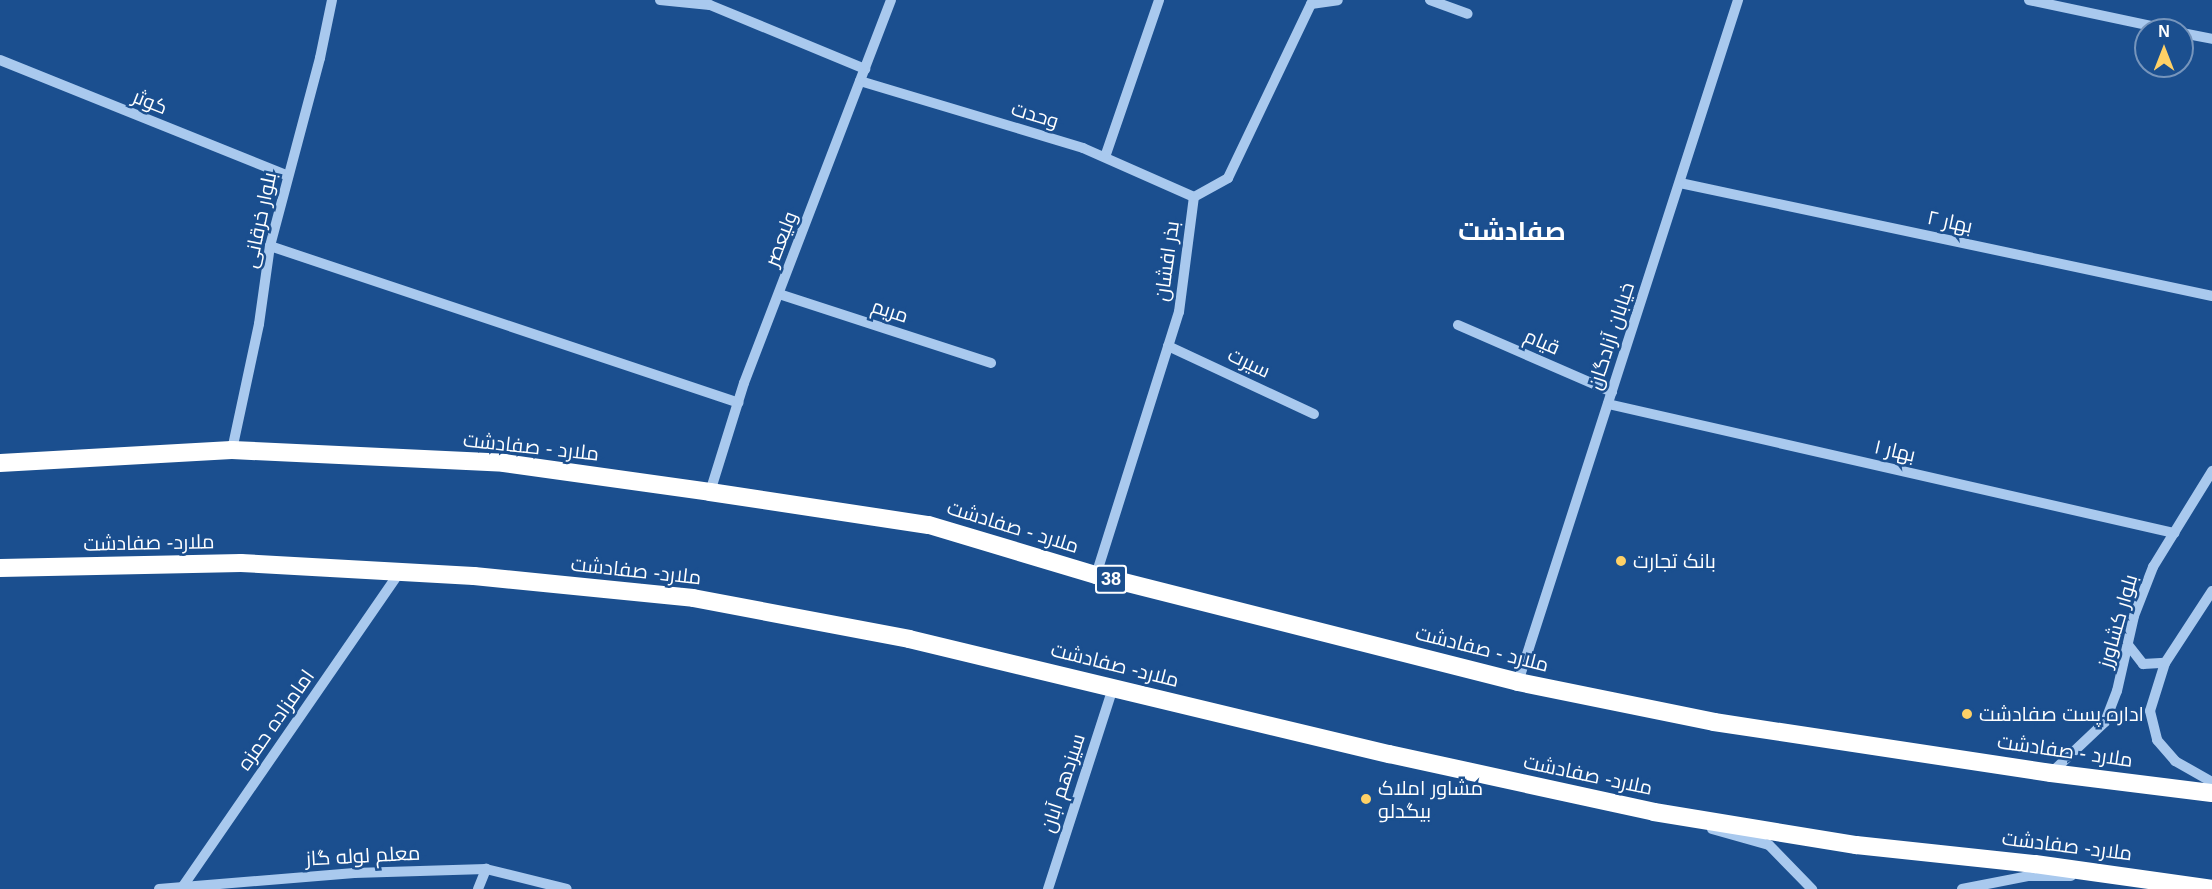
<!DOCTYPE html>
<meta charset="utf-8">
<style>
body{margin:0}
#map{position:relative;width:2212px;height:889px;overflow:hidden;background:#1b4f8f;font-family:Helvetica,Cairo,sans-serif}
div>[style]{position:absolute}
.minor>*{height:10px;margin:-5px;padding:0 5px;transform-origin:5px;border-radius:5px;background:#a9c9ee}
.highway>*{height:18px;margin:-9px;padding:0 9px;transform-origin:9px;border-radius:9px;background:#fff}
.dots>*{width:16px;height:16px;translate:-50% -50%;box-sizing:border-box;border:3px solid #1b4f8f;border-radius:50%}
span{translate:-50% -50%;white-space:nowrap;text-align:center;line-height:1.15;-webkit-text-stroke:5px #1b4f8f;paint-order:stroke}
.shield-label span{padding:2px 4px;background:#1b4f8f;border:2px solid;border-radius:4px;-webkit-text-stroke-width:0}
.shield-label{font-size:18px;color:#fff;font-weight:700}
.street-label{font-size:20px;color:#fff}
.poi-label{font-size:20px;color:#fff}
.left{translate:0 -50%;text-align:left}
.district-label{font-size:26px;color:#fff;font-weight:700}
.north{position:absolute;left:2134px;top:18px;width:60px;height:60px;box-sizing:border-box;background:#1b4f8f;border:2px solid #7695bc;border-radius:50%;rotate:0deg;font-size:16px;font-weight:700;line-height:24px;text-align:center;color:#fff}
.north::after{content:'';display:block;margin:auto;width:21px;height:27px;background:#ffd166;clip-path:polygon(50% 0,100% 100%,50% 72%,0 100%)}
</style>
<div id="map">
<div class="minor">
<i style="left:660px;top:0;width:50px;rotate:5.7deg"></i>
<i style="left:710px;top:5px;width:168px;rotate:22.4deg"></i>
<i style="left:1430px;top:0;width:40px;rotate:20.2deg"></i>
<i style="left:2029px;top:0;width:144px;rotate:12deg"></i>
<i style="left:2182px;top:33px;width:31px;rotate:11deg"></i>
<i style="left:0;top:60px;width:310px;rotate:21.9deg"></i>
<i style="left:860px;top:81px;width:233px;rotate:16.7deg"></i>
<i style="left:1083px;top:148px;width:121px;rotate:23.8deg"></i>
<i style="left:1105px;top:157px;width:166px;rotate:-71deg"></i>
<i style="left:1680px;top:183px;width:544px;rotate:11.99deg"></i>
<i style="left:270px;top:246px;width:494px;rotate:18.5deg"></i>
<i style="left:779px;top:294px;width:223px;rotate:18deg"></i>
<i style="left:1458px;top:325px;width:168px;rotate:23.5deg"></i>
<i style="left:1168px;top:346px;width:161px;rotate:25deg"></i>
<i style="left:1608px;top:404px;width:581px;rotate:12.84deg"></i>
<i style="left:232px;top:450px;width:129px;rotate:-77.9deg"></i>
<i style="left:259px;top:324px;width:79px;rotate:-82deg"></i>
<i style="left:270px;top:246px;width:195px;rotate:-75.1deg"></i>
<i style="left:320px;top:58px;width:59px;rotate:-78.3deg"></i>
<i style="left:710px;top:492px;width:114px;rotate:-72.7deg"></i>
<i style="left:744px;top:383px;width:410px;rotate:-69deg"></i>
<i style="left:1096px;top:575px;width:276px;rotate:-72.5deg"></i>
<i style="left:1179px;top:312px;width:116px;rotate:-82.6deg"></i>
<i style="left:1194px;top:197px;width:39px;rotate:-29deg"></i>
<i style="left:1228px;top:178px;width:193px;rotate:-64.5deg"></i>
<i style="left:1311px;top:4px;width:27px;rotate:-8deg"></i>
<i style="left:2212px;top:591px;width:86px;rotate:123.1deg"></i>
<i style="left:2165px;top:663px;width:50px;rotate:107.4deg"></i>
<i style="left:2150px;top:711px;width:30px;rotate:76deg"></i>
<i style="left:2157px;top:740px;width:28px;rotate:49deg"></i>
<i style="left:2175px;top:761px;width:43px;rotate:29.6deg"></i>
<i style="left:2129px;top:646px;width:23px;rotate:52deg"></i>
<i style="left:2143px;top:664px;width:22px;rotate:-3deg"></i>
<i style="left:1518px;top:682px;width:717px;rotate:-72.12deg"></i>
<i style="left:2051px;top:773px;width:74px;rotate:-43.4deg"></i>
<i style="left:2105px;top:722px;width:33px;rotate:-69deg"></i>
<i style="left:2117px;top:691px;width:77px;rotate:-77.2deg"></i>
<i style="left:2134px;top:616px;width:53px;rotate:-68.8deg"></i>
<i style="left:2153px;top:567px;width:113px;rotate:-58.4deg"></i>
<i style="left:1712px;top:829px;width:59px;rotate:15.7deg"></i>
<i style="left:1769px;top:845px;width:62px;rotate:45.7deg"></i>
<i style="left:159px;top:889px;width:196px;rotate:-4.7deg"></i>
<i style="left:354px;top:873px;width:132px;rotate:-1.7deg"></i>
<i style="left:486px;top:869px;width:83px;rotate:13.9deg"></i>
<i style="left:181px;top:889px;width:385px;rotate:-55.4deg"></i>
<i style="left:478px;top:889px;width:22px;rotate:-68deg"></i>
<i style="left:1048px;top:889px;width:211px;rotate:-72.1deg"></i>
<i style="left:1962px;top:889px;width:67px;rotate:-11.1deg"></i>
<i style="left:2028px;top:876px;width:43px"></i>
</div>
<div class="highway">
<i style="left:0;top:463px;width:232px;rotate:-3.2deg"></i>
<i style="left:232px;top:450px;width:272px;rotate:2.7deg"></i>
<i style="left:504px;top:463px;width:208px;rotate:8deg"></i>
<i style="left:710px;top:492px;width:221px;rotate:8.6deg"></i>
<i style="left:929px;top:525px;width:174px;rotate:16.7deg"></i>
<i style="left:1096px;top:575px;width:435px;rotate:14.2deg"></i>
<i style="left:1518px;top:682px;width:200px;rotate:11.5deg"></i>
<i style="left:1714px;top:722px;width:341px;rotate:8.6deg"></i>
<i style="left:2051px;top:773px;width:162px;rotate:7.1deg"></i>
<i style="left:0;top:568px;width:241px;rotate:-1.2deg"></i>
<i style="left:241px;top:563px;width:233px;rotate:3.2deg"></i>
<i style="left:474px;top:576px;width:220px;rotate:5.7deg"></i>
<i style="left:693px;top:598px;width:220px;rotate:10.7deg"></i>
<i style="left:909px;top:639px;width:494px;rotate:13.5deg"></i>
<i style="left:1389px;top:754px;width:271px;rotate:12.3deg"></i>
<i style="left:1654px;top:812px;width:205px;rotate:9.3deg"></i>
<i style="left:1856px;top:845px;width:180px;rotate:6.1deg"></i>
<i style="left:2035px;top:864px;width:179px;rotate:8deg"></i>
</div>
<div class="dots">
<i style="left:1621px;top:561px;background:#ffd166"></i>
<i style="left:1967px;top:714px;background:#ffd166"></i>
<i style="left:1366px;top:799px;background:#ffd166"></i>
</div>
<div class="shield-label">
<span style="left:1111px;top:579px">38</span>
</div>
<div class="street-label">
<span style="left:150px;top:102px;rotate:22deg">کوثر</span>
<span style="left:1035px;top:115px;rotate:17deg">وحدت</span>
<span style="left:260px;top:220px;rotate:-78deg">بلوار خرقانی</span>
<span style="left:1950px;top:222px;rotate:12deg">بهار ۲</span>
<span style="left:781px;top:239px;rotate:-69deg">ولیعصر</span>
<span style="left:1167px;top:261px;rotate:-82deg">بذر افشان</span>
<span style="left:890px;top:311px;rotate:18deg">مریم</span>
<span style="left:1611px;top:336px;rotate:-72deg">خیابان آزادگان</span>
<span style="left:1542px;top:342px;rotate:23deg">قیام</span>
<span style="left:1249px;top:363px;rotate:25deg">سیرت</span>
<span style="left:531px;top:447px;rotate:6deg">ملارد - صفادشت</span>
<span style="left:1895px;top:451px;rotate:13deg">بهار ۱</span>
<span style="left:1013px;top:527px;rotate:17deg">ملارد - صفادشت</span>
<span style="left:149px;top:543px;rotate:-1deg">ملارد- صفادشت</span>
<span style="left:636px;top:571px;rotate:6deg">ملارد- صفادشت</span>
<span style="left:2118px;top:621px;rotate:-74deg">بلوار کشاورز</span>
<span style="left:1482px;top:649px;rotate:14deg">ملارد - صفادشت</span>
<span style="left:1115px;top:665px;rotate:14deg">ملارد- صفادشت</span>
<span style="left:276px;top:720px;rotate:-55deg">امامزاده حمزه</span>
<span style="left:2065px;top:751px;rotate:8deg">ملارد - صفادشت</span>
<span style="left:1588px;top:775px;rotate:12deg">ملارد- صفادشت</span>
<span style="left:1063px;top:783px;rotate:-72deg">سیزدهم آبان</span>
<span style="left:2067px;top:846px;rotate:7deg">ملارد- صفادشت</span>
<span style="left:363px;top:856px;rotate:-3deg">معلم لوله گاز</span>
</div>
<div class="poi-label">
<span class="left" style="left:1633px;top:561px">بانک تجارت</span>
<span class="left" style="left:1979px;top:714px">اداره پست صفادشت</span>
<span class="left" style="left:1378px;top:800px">مشاور املاک<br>بیگدلو</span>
</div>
<div class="district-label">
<span style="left:1512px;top:232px">صفادشت</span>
</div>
<div class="north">N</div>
</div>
